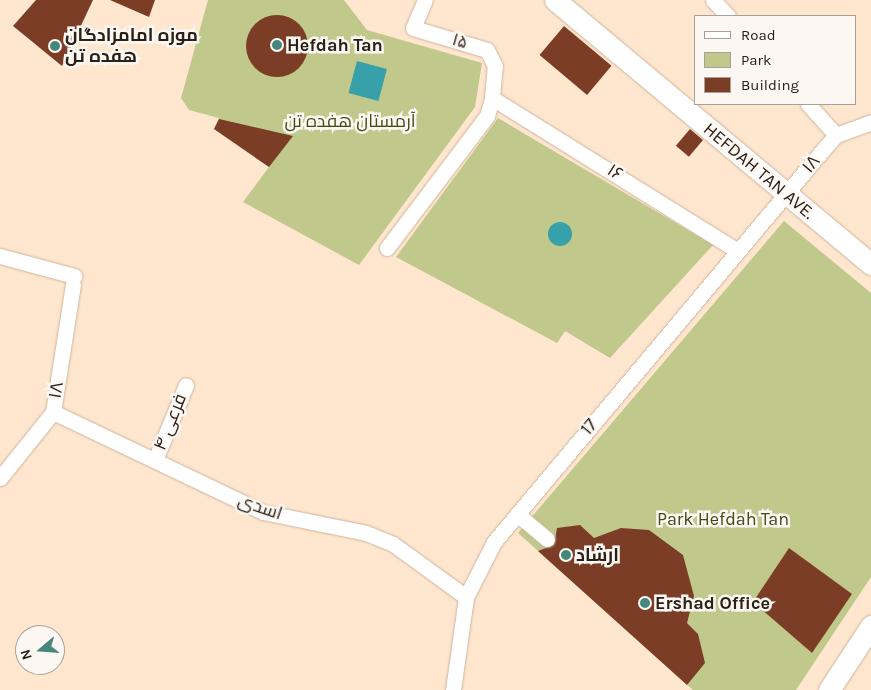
<!DOCTYPE html>
<meta charset="utf-8">
<style>
body{margin:0}
#map{position:relative;width:871px;height:690px;overflow:hidden;background:#ffe6ce;font-family:Karla,Cairo,sans-serif}
div>[style]{position:absolute}
.green>*{inset:0;background:#c0c88b}
.water>*{inset:0;background:#38a0a9;transform-origin:0 0}
.round{border-radius:50%}
.building>*{inset:0;background:#7c3d27;transform-origin:0 0}
.roads{filter:drop-shadow(0 0 1px #cdb59e) drop-shadow(0 0 1px #cdb59e)}
.street>*{height:15px;margin:-7.5px;padding:0 7.5px;transform-origin:7.5px;border-radius:7.5px;background:#fff}
.secondary>*{height:21px;margin:-10.5px;padding:0 10.5px;transform-origin:10.5px;border-radius:10.5px;background:#fff}
.dots>*{width:14px;height:14px;translate:-50% -50%;box-sizing:border-box;border:2px solid #fcf7f2;border-radius:50%}
span{translate:-50% -50%;white-space:nowrap;text-align:center;line-height:1.15;-webkit-text-stroke:5px #fcf7f2;paint-order:stroke}
.poi-label{font-size:18px;color:#292017;font-weight:700}
.left{translate:0 -50%;text-align:left}
.street-label{font-size:18px;color:#292017}
.park-label{font-size:18px;color:#454a15}
.legend{position:absolute;left:694px;top:15px;width:162px;height:90px;box-sizing:border-box;background:#fcf7f2;border:1px solid #a8a19a;margin:0;padding:6px 9px;list-style:none;font-size:15px;color:#292017}
.legend li{display:flex;align-items:center;gap:10px;height:25px}
.legend b{width:25px;border:1px solid #a8a19a}
.north{position:absolute;left:15px;top:625px;width:50px;height:50px;box-sizing:border-box;background:#fcf7f2;border:1px solid #a8a19a;border-radius:50%;rotate:252deg;font-size:14px;font-weight:700;line-height:20px;text-align:center;color:#292017}
.north::after{content:'';display:block;margin:auto;width:18px;height:22px;background:#44887c;clip-path:polygon(50% 0,100% 100%,50% 72%,0 100%)}
</style>
<div id="map">
<div class="green">
<i style="clip-path:polygon(208px 0,344px 0,367px 30px,482px 63px,475px 107px,359px 265px,243px 202px,269px 167px,214px 129px,219px 118px,189px 110px,181px 98px)"></i>
<i style="clip-path:polygon(498px 118px,713px 245px,610px 358px,565px 331px,557px 343px,396px 257px)"></i>
<i style="clip-path:polygon(784px 221px,871px 293px,871px 577px,796px 690px,693px 690px,518px 533px)"></i>
</div>
<div class="water">
<i style="left:357px;top:61px;width:31px;height:33px;rotate:15deg"></i>
<i class="round" style="left:548px;top:222px;width:24px;height:24px"></i>
</div>
<div class="building">
<i style="clip-path:polygon(36px 0,93px 0,62px 66px,13px 26px)"></i>
<i style="clip-path:polygon(110px 0,155px 0,149px 17px)"></i>
<i class="round" style="left:246px;top:15px;width:62px;height:62px"></i>
<i style="left:564px;top:26px;width:62px;height:38px;rotate:40deg"></i>
<i style="clip-path:polygon(219px 119px,293px 136px,269px 167px,214px 129px)"></i>
<i style="left:690px;top:129px;width:17px;height:22px;rotate:40deg"></i>
<i style="clip-path:polygon(580px 525px,594px 538px,621px 528px,649px 530px,683px 555px,694px 596px,687px 623px,698px 634px,705px 663px,687px 685px,538px 551px,554px 545px,557px 528px)"></i>
<i style="clip-path:polygon(789px 548px,852px 594px,812px 653px,753px 602px)"></i>
</div>
<div class="roads">
<div class="street">
<i style="left:713px;top:0;width:22px;rotate:47deg"></i>
<i style="left:492px;top:98px;width:287px;rotate:31.9deg"></i>
<i style="left:808px;top:104px;width:42px;rotate:47.9deg"></i>
<i style="left:387px;top:248px;width:166px;rotate:-52.9deg"></i>
<i style="left:487px;top:116px;width:19px;rotate:-74deg"></i>
<i style="left:492px;top:98px;width:32px;rotate:-85deg"></i>
<i style="left:495px;top:66px;width:18px;rotate:-117deg"></i>
<i style="left:487px;top:50px;width:77px;rotate:-163.4deg"></i>
<i style="left:413px;top:28px;width:30px;rotate:-67deg"></i>
<i style="left:0;top:256px;width:77px;rotate:15.1deg"></i>
<i style="left:53px;top:412px;width:233px;rotate:25.5deg"></i>
<i style="left:263px;top:512px;width:105px;rotate:11.5deg"></i>
<i style="left:366px;top:533px;width:29px;rotate:22deg"></i>
<i style="left:393px;top:544px;width:90px;rotate:36deg"></i>
<i style="left:155px;top:460px;width:81px;rotate:-67.5deg"></i>
<i style="left:0;top:478px;width:85px;rotate:-51.2deg"></i>
<i style="left:53px;top:412px;width:129px;rotate:-81.1deg"></i>
<i style="left:517px;top:514px;width:39px;rotate:40deg"></i>
<i style="left:453px;top:690px;width:94px;rotate:-82deg"></i>
<i style="left:466px;top:597px;width:62px;rotate:-63deg"></i>
<i style="left:494px;top:542px;width:510px;rotate:-50.01deg"></i>
<i style="left:822px;top:151px;width:21px;rotate:-49deg"></i>
<i style="left:836px;top:135px;width:37px;rotate:-20deg"></i>
</div>
<div class="secondary">
<i style="left:555px;top:0;width:412px;rotate:39.9deg"></i>
<i style="left:829px;top:690px;width:77px;rotate:-56.7deg"></i>
</div>
</div>
<div class="dots">
<i style="left:277px;top:45px;background:#44887c"></i>
<i style="left:55px;top:46px;background:#44887c"></i>
<i style="left:566px;top:555px;background:#44887c"></i>
<i style="left:645px;top:603px;background:#44887c"></i>
</div>
<div class="poi-label">
<span class="left" style="left:65px;top:46px">موزه امامزادگان<br>هفده تن</span>
<span class="left" style="left:287px;top:45px">Hefdah Tan</span>
<span class="left" style="left:576px;top:555px">ارشاد</span>
<span class="left" style="left:655px;top:603px">Ershad Office</span>
</div>
<div class="street-label">
<span style="left:460px;top:41px;rotate:16deg">۱۵</span>
<span style="left:811px;top:164px;rotate:-50deg">۱۸</span>
<span style="left:759px;top:171px;rotate:40deg">HEFDAH TAN AVE.</span>
<span style="left:615px;top:172px;rotate:33deg">۱۶</span>
<span style="left:56px;top:390px;rotate:-81deg">۱۸</span>
<span style="left:170px;top:422px;rotate:-68deg">فرعی ۴</span>
<span style="left:589px;top:427px;rotate:-50deg">17</span>
<span style="left:260px;top:507px;rotate:19deg">اسدی</span>
</div>
<div class="park-label">
<span style="left:350px;top:121px">آرمستان هفده تن</span>
<span style="left:723px;top:519px">Park Hefdah Tan</span>
</div>
<ul class="legend">
<li><b style="height:6px;background:#fff"></b>Road</li>
<li><b style="height:14px;background:#c0c88b"></b>Park</li>
<li><b style="height:14px;background:#7c3d27"></b>Building</li>
</ul>
<div class="north">N</div>
</div>
